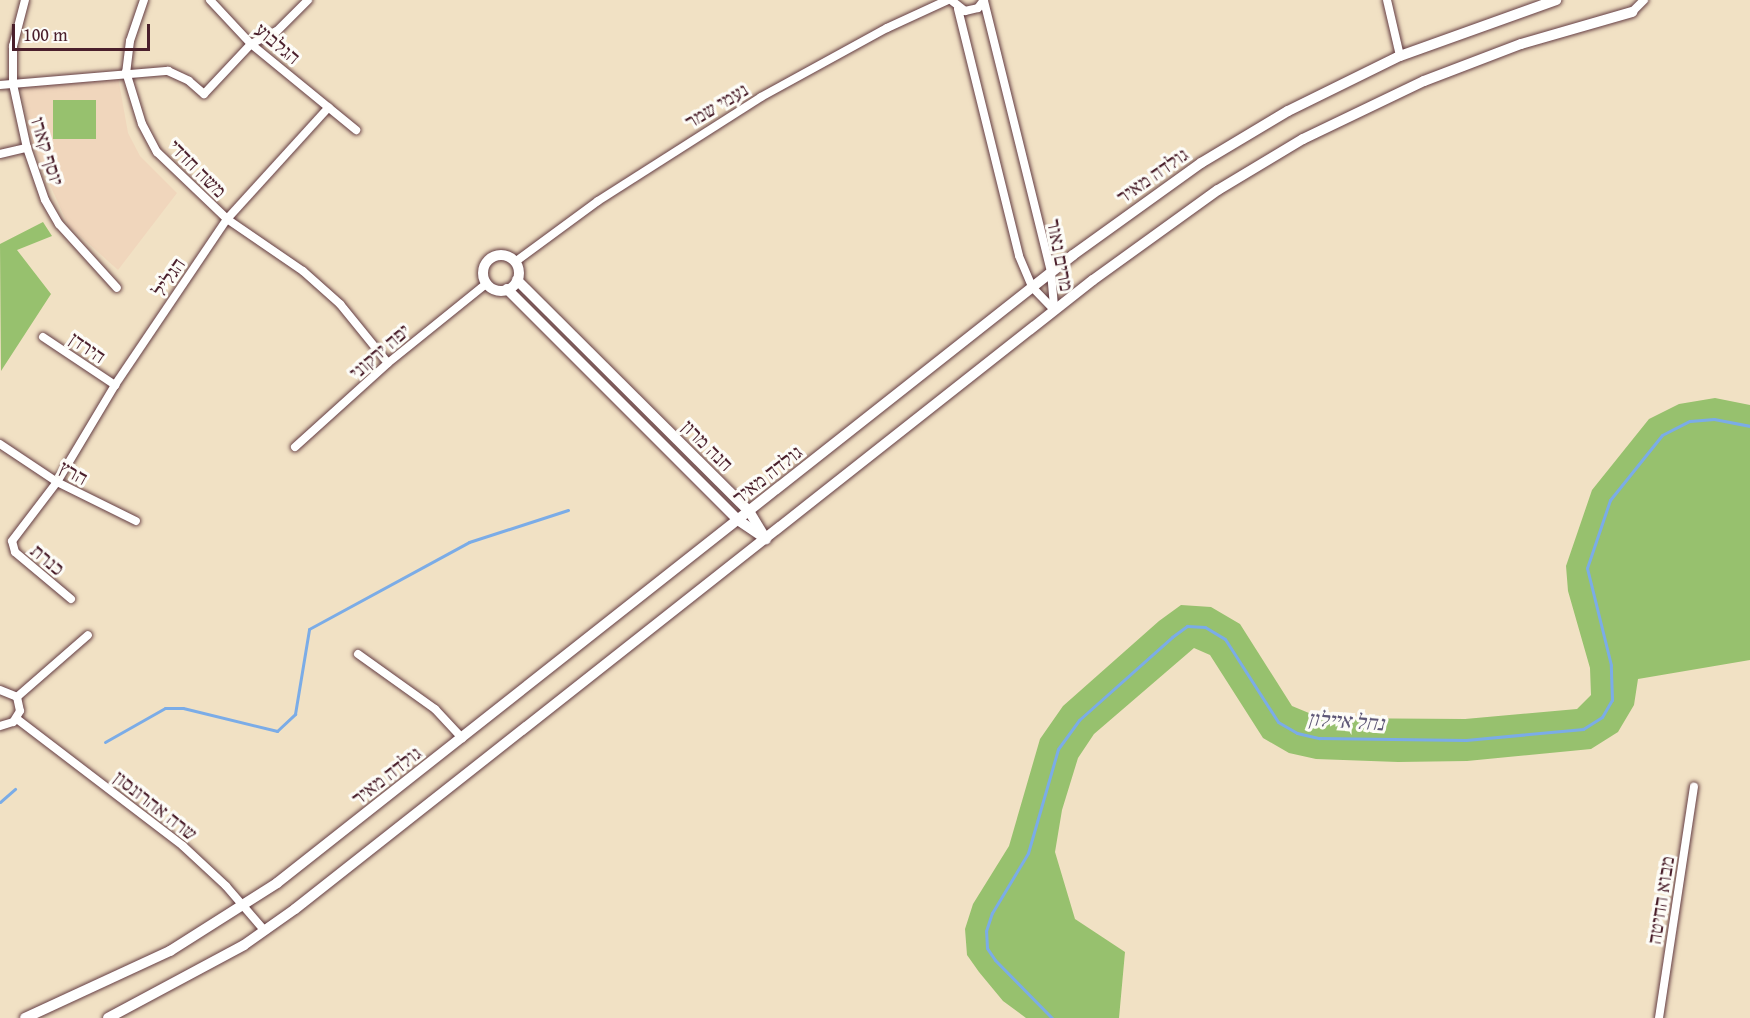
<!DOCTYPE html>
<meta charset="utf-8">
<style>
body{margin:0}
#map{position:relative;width:1750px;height:1018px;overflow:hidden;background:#f1e1c4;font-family:"Gentium Book Plus","Frank Ruhl Libre",serif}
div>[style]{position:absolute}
.built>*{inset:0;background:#f0d6bc}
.green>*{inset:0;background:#97c16e;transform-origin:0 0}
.stream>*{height:3px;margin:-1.5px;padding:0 1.5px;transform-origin:1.5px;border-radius:1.5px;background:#7bace7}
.roads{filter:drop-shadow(0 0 2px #633c42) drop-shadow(0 0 2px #633c42)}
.street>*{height:8px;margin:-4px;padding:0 4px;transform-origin:4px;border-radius:4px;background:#fff}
.secondary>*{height:10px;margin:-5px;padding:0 5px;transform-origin:5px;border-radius:5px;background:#fff}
.secondary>.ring{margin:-5px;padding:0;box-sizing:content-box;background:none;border:10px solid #fff;border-radius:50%}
span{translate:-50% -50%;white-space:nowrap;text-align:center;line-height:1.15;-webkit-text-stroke:6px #fdfcf7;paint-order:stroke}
.street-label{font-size:20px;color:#4a1f2b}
.water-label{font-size:21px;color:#5e5776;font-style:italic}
.scale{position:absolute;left:12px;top:24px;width:138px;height:27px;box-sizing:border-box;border:3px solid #4a1f2b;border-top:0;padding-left:8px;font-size:18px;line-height:21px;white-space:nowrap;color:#4a1f2b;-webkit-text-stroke:4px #fdfcf7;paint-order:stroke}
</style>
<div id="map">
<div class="built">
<i style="clip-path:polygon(118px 77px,128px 133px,140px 156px,177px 193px,118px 270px,68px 225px,33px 147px,19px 80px)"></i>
</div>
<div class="green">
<i style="left:96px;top:100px;width:39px;height:43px;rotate:90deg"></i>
<i style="clip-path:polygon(43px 222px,52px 236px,17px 250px,51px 294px,1px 371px,0 244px)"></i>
<i style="clip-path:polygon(1715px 398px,1750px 405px,1750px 660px,1638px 679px,1634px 705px,1618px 732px,1591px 749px,1467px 761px,1398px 762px,1316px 759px,1289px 753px,1263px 738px,1210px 655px,1194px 648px,1094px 734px,1078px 758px,1062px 810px,1055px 852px,1075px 919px,1125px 952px,1119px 1018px,1026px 1018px,1003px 1001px,979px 972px,967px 955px,965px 929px,973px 904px,1009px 846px,1040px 739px,1063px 706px,1159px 621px,1181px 605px,1211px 607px,1240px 624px,1292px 706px,1321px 718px,1465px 719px,1577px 709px,1591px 695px,1590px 668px,1568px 591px,1566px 566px,1592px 490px,1649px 419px,1679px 404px)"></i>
</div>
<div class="stream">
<i style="left:105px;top:742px;width:69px;rotate:-29.5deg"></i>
<i style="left:165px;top:708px;width:18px"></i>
<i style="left:183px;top:708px;width:97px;rotate:13.7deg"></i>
<i style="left:277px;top:731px;width:25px;rotate:-43deg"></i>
<i style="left:295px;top:714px;width:86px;rotate:-80.6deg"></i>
<i style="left:309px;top:629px;width:182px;rotate:-28.5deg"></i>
<i style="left:469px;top:542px;width:104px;rotate:-17.9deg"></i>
<i style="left:0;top:802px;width:20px;rotate:-41deg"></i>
<i style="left:1052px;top:1018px;width:81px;rotate:-134.5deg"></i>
<i style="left:995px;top:960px;width:14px;rotate:-124deg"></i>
<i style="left:987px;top:948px;width:17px;rotate:-93deg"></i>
<i style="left:986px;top:931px;width:19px;rotate:-72deg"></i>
<i style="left:992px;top:913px;width:70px;rotate:-59deg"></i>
<i style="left:1028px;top:853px;width:108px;rotate:-73.9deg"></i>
<i style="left:1058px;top:749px;width:36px;rotate:-54deg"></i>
<i style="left:1079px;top:720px;width:125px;rotate:-41.7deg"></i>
<i style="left:1172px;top:637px;width:19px;rotate:-36deg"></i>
<i style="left:1187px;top:626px;width:18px;rotate:3deg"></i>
<i style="left:1205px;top:627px;width:23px;rotate:31deg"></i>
<i style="left:1225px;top:639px;width:98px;rotate:57.4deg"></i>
<i style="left:1278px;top:722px;width:22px;rotate:30deg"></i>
<i style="left:1297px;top:733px;width:23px;rotate:13deg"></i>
<i style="left:1319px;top:738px;width:147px;rotate:0.8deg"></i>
<i style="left:1466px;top:740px;width:118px;rotate:-5.4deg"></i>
<i style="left:1583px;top:729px;width:22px;rotate:-32deg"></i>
<i style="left:1602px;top:717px;width:20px;rotate:-60deg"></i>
<i style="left:1612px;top:700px;width:35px;rotate:-92deg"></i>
<i style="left:1611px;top:665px;width:100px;rotate:-103.9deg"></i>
<i style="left:1587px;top:568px;width:72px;rotate:-71.3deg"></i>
<i style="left:1610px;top:500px;width:83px;rotate:-51.3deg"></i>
<i style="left:1662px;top:435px;width:31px;rotate:-27deg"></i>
<i style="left:1690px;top:421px;width:24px;rotate:-5deg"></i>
<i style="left:1714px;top:419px;width:37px;rotate:11deg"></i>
</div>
<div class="roads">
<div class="street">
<i style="left:25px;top:0;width:48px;rotate:104.6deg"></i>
<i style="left:13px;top:46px;width:38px;rotate:90deg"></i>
<i style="left:13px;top:84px;width:66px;rotate:77.7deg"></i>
<i style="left:27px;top:148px;width:55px;rotate:70.9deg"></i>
<i style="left:45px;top:200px;width:28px;rotate:60deg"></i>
<i style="left:59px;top:224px;width:86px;rotate:47.8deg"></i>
<i style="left:144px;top:0;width:43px;rotate:108.9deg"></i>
<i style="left:130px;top:41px;width:31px;rotate:97deg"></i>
<i style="left:126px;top:72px;width:54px;rotate:72.9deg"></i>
<i style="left:142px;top:124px;width:32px;rotate:62deg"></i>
<i style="left:157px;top:152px;width:97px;rotate:43.7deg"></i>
<i style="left:227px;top:219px;width:92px;rotate:34.4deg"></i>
<i style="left:303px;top:271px;width:50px;rotate:41.7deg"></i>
<i style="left:340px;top:304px;width:76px;rotate:50.9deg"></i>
<i style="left:210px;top:0;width:60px;rotate:47deg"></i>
<i style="left:251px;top:44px;width:136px;rotate:39.3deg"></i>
<i style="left:951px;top:0;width:18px;rotate:38deg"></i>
<i style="left:965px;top:11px;width:13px;rotate:-13deg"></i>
<i style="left:978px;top:8px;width:10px;rotate:-53deg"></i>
<i style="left:1387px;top:0;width:57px;rotate:76.9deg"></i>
<i style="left:984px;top:1px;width:279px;rotate:76.1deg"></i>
<i style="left:1051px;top:272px;width:38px;rotate:85deg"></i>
<i style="left:958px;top:9px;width:254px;rotate:76.1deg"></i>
<i style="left:1019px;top:256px;width:34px;rotate:67deg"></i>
<i style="left:1032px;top:287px;width:32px;rotate:46deg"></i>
<i style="left:1632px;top:12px;width:17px;rotate:-45deg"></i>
<i style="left:0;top:85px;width:169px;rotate:-4.8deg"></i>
<i style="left:168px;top:71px;width:23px;rotate:25deg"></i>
<i style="left:189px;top:81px;width:20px;rotate:41deg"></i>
<i style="left:204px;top:94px;width:69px;rotate:-46.8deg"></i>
<i style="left:251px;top:44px;width:29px;rotate:-27deg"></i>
<i style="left:277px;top:31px;width:44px;rotate:-45deg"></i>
<i style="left:0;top:154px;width:28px;rotate:-13deg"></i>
<i style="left:515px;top:262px;width:103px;rotate:-36.3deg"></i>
<i style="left:598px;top:201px;width:193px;rotate:-32.5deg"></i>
<i style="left:761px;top:97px;width:144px;rotate:-28.7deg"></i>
<i style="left:887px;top:28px;width:67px;rotate:-24.7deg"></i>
<i style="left:43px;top:337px;width:87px;rotate:33.7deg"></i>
<i style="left:0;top:444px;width:69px;rotate:33.7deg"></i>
<i style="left:57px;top:482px;width:88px;rotate:26.3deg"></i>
<i style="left:295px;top:447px;width:125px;rotate:-42.1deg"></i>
<i style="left:388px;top:363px;width:126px;rotate:-38.9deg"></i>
<i style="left:71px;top:599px;width:73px;rotate:-140deg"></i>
<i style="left:15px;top:552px;width:11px;rotate:-105deg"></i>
<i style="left:12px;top:541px;width:74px;rotate:-52.7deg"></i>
<i style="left:57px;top:482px;width:113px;rotate:-59.1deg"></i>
<i style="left:115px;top:385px;width:200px;rotate:-56deg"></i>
<i style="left:227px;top:219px;width:151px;rotate:-47.7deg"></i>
<i style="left:358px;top:654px;width:95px;rotate:35.5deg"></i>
<i style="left:435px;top:709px;width:40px;rotate:47deg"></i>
<i style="left:0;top:690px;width:18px;rotate:22deg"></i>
<i style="left:17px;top:697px;width:14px;rotate:78deg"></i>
<i style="left:20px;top:711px;width:13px;rotate:122deg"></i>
<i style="left:13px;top:722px;width:14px;rotate:163deg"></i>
<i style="left:17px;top:697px;width:94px;rotate:-41.1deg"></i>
<i style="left:17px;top:719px;width:209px;rotate:37.4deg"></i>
<i style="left:183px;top:846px;width:59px;rotate:42.9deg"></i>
<i style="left:226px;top:886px;width:58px;rotate:49.2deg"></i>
<i style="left:1659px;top:1018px;width:234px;rotate:-81.4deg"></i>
</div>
<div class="secondary">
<i class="ring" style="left:483px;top:255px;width:26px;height:26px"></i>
<i style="left:517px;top:280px;width:327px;rotate:44.9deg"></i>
<i style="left:749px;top:511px;width:33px;rotate:59deg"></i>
<i style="left:507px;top:289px;width:327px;rotate:45deg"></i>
<i style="left:738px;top:520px;width:30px;rotate:34deg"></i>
<i style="left:25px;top:1018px;width:160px;rotate:-24.8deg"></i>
<i style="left:170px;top:951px;width:127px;rotate:-32.4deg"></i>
<i style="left:277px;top:883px;width:1014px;rotate:-38.27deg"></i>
<i style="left:1073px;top:255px;width:158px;rotate:-35.7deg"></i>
<i style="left:1201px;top:163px;width:101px;rotate:-30.9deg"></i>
<i style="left:1288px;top:111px;width:125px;rotate:-26.2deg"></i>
<i style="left:1400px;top:56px;width:166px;rotate:-19.7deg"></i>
<i style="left:108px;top:1018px;width:154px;rotate:-28.2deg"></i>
<i style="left:244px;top:945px;width:62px;rotate:-35.2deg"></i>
<i style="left:295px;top:909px;width:1016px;rotate:-38.25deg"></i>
<i style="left:1093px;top:280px;width:154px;rotate:-35.8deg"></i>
<i style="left:1218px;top:190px;width:99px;rotate:-31deg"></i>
<i style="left:1303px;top:139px;width:134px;rotate:-25.6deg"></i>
<i style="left:1424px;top:81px;width:104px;rotate:-20.9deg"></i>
<i style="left:1521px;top:44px;width:116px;rotate:-16.1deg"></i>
</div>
</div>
<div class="street-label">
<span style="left:278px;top:43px;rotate:40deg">הגלבוע</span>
<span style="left:716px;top:105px;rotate:-31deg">נעמי שמר</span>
<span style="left:48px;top:151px;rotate:73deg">יוסף קארו</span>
<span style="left:198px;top:168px;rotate:45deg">משה חדדי</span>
<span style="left:1152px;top:175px;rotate:-35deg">גולדה מאיר</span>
<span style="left:1061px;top:255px;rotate:79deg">מרים נאור</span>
<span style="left:168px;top:277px;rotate:-56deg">הגליל</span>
<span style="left:88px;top:347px;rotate:34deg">הירדן</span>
<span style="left:379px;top:351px;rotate:-41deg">יפה ירקוני</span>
<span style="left:708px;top:445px;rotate:45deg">חנה מרון</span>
<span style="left:74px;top:472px;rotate:29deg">הרץ</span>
<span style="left:767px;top:474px;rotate:-38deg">גולדה מאיר</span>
<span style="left:48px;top:559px;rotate:40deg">כנרת</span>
<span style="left:386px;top:775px;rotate:-38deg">גולדה מאיר</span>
<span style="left:156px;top:805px;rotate:38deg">שרה אהרונסון</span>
<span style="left:1660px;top:900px;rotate:-81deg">מבוא החיטה</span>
</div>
<div class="water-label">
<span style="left:1346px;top:721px;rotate:4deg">נחל איילון</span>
</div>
<div class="scale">100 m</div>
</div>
